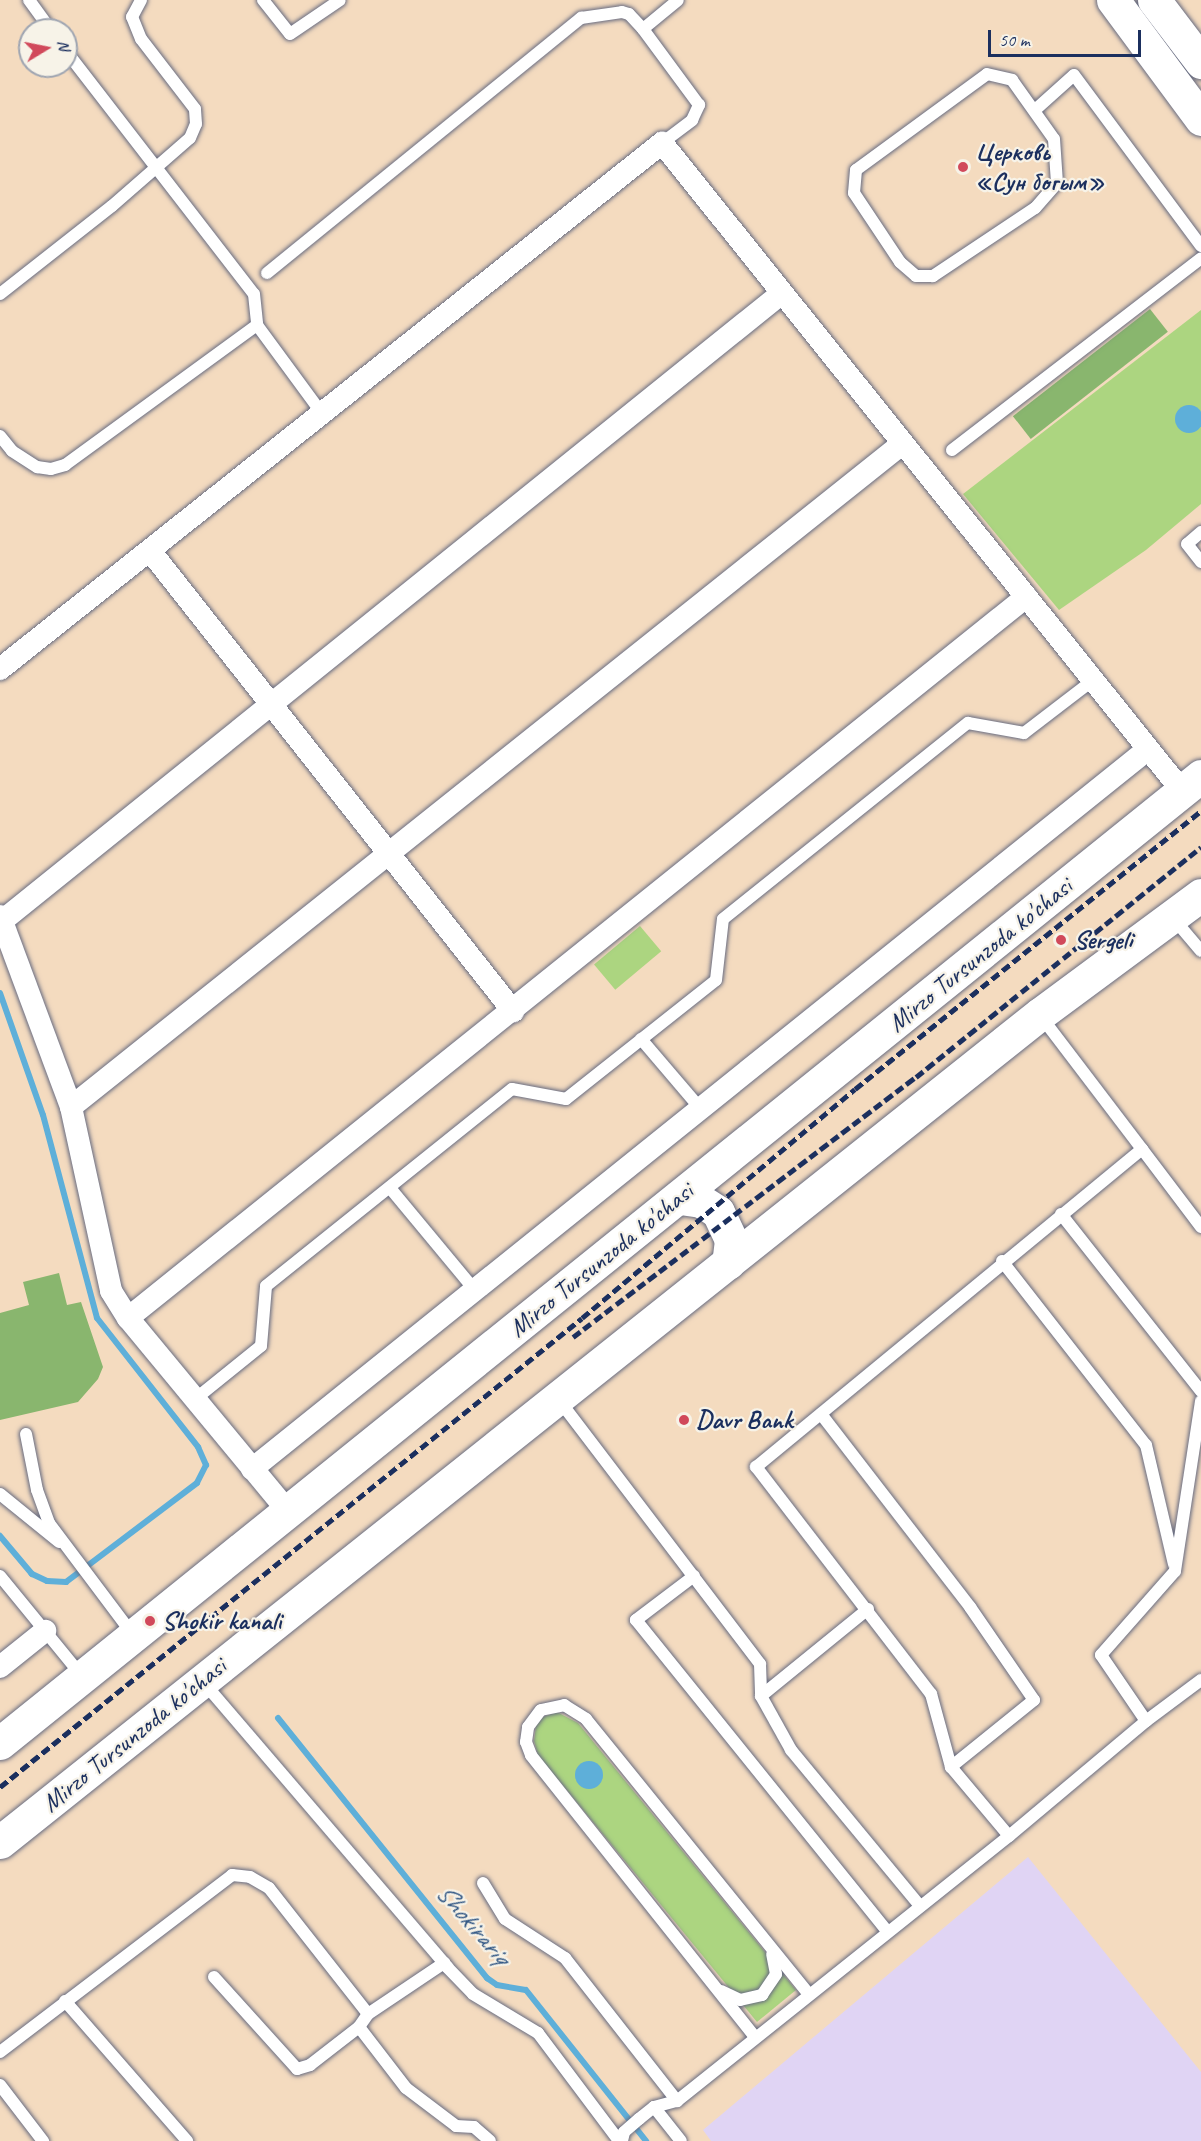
<!DOCTYPE html>
<meta charset="utf-8">
<style>
body{margin:0}
#map{position:relative;width:1201px;height:2141px;overflow:hidden;background:#f4dbbf;font-family:Caveat,sans-serif}
div>[style]{position:absolute}
.built>*{inset:0;background:#e0d4f4}
.green>*{inset:0;background:#acd580;transform-origin:0 0}
.forest>*{inset:0;background:#89b66e;transform-origin:0 0}
.water>*{inset:0;background:#5eafd9}
.round{border-radius:50%}
.stream>*{height:6px;margin:-3px;padding:0 3px;transform-origin:3px;border-radius:3px;background:#5eafd9}
.roads{filter:drop-shadow(0 0 2px #676b80) drop-shadow(0 0 2px #676b80)}
.lane>*{height:12px;margin:-6px;padding:0 6px;transform-origin:6px;border-radius:6px;background:#fff}
.street>*{height:22px;margin:-11px;padding:0 11px;transform-origin:11px;border-radius:11px;background:#fff}
.secondary>*{height:33px;margin:-16.5px;padding:0 16.5px;transform-origin:16.5px;border-radius:16.5px;background:#fff}
.rail>*{height:4.5px;margin-top:-2.25px;transform-origin:0;background:repeating-linear-gradient(90deg,#1b2f5e 0 9px,transparent 0 13.5px)}
.dots>*{width:16px;height:16px;translate:-50% -50%;box-sizing:border-box;border:3px solid #f7f3e8;border-radius:50%}
span{translate:-50% -50%;white-space:nowrap;text-align:center;line-height:1.15;-webkit-text-stroke:4.5px #f7f3e8;paint-order:stroke}
.poi-label{font-size:26px;color:#1b2f5e;font-weight:700}
.left{translate:0 -50%;text-align:left}
.street-label{font-size:26px;color:#1b2f5e}
.water-label{font-size:27px;color:#2f5583;font-style:italic}
.north{position:absolute;left:18px;top:18px;width:60px;height:60px;box-sizing:border-box;background:#f7f3e8;border:2px solid #9fa5b1;border-radius:50%;rotate:80deg;font-size:16px;font-weight:700;line-height:24px;text-align:center;color:#1b2f5e}
.north::after{content:'';display:block;margin:auto;width:21px;height:27px;background:#d1495b;clip-path:polygon(50% 0,100% 100%,50% 72%,0 100%)}
.scale{position:absolute;left:988px;top:30px;width:153px;height:27px;box-sizing:border-box;border:3px solid #1b2f5e;border-top:0;padding-left:8px;font-size:18px;line-height:21px;white-space:nowrap;color:#1b2f5e;-webkit-text-stroke:4px #f7f3e8;paint-order:stroke}
</style>
<div id="map">
<div class="built">
<i style="clip-path:polygon(1028px 1857px,1201px 2072px,1201px 2141px,711px 2141px,703px 2130px)"></i>
</div>
<div class="green">
<i style="clip-path:polygon(1201px 310px,1201px 504px,1146px 550px,1059px 610px,963px 494px)"></i>
<i style="left:640px;top:926px;width:33px;height:60px;rotate:50deg"></i>
<i style="clip-path:polygon(557px 1712px,578px 1723px,796px 1990px,757px 2022px,538px 1755px,534px 1741px,536px 1726px,543px 1717px)"></i>
</div>
<div class="forest">
<i style="left:1150px;top:309px;width:29px;height:174px;rotate:52deg"></i>
<i style="clip-path:polygon(59px 1273px,67px 1305px,81px 1302px,103px 1367px,98px 1379px,78px 1402px,0 1420px,0 1313px,29px 1305px,23px 1282px)"></i>
</div>
<div class="water">
<i class="round" style="left:1175px;top:405px;width:28px;height:28px"></i>
<i class="round" style="left:575px;top:1761px;width:28px;height:28px"></i>
</div>
<div class="stream">
<i style="left:0;top:993px;width:129px;rotate:70.6deg"></i>
<i style="left:43px;top:1115px;width:210px;rotate:75.1deg"></i>
<i style="left:97px;top:1318px;width:164px;rotate:51.9deg"></i>
<i style="left:198px;top:1447px;width:20px;rotate:66deg"></i>
<i style="left:206px;top:1465px;width:20px;rotate:117deg"></i>
<i style="left:197px;top:1483px;width:164px;rotate:142.9deg"></i>
<i style="left:66px;top:1582px;width:19px;rotate:-177deg"></i>
<i style="left:47px;top:1581px;width:17px;rotate:-155deg"></i>
<i style="left:32px;top:1574px;width:50px;rotate:-130.1deg"></i>
<i style="left:278px;top:1718px;width:334px;rotate:51.2deg"></i>
<i style="left:487px;top:1978px;width:12px;rotate:35deg"></i>
<i style="left:497px;top:1985px;width:29px;rotate:10deg"></i>
<i style="left:526px;top:1990px;width:193px;rotate:51.5deg"></i>
</div>
<div class="roads">
<div class="lane">
<i style="left:29px;top:0;width:37px;rotate:54deg"></i>
<i style="left:263px;top:0;width:43px;rotate:51.5deg"></i>
<i style="left:290px;top:34px;width:60px;rotate:-34.2deg"></i>
<i style="left:66px;top:51px;width:307px;rotate:52.3deg"></i>
<i style="left:254px;top:294px;width:31px;rotate:84deg"></i>
<i style="left:987px;top:74px;width:26px;rotate:13deg"></i>
<i style="left:1012px;top:80px;width:72px;rotate:54.6deg"></i>
<i style="left:1054px;top:139px;width:44px;rotate:86.1deg"></i>
<i style="left:1057px;top:183px;width:33px;rotate:131deg"></i>
<i style="left:1035px;top:208px;width:123px;rotate:146.3deg"></i>
<i style="left:933px;top:276px;width:17px;rotate:180deg"></i>
<i style="left:916px;top:276px;width:21px;rotate:-139deg"></i>
<i style="left:900px;top:262px;width:83px;rotate:-123.7deg"></i>
<i style="left:854px;top:193px;width:23px;rotate:-85deg"></i>
<i style="left:856px;top:170px;width:162px;rotate:-36.2deg"></i>
<i style="left:1035px;top:110px;width:52px;rotate:-41.9deg"></i>
<i style="left:1074px;top:75px;width:213px;rotate:53.4deg"></i>
<i style="left:662px;top:143px;width:38px;rotate:-37deg"></i>
<i style="left:692px;top:120px;width:17px;rotate:-65deg"></i>
<i style="left:699px;top:105px;width:94px;rotate:-126.4deg"></i>
<i style="left:643px;top:29px;width:45px;rotate:-39.6deg"></i>
<i style="left:267px;top:273px;width:405px;rotate:-39.1deg"></i>
<i style="left:581px;top:18px;width:41px;rotate:-8.3deg"></i>
<i style="left:622px;top:12px;width:7px;rotate:16deg"></i>
<i style="left:629px;top:14px;width:21px;rotate:47deg"></i>
<i style="left:0;top:294px;width:142px;rotate:-38.2deg"></i>
<i style="left:112px;top:206px;width:103px;rotate:-41.1deg"></i>
<i style="left:190px;top:138px;width:15px;rotate:-67deg"></i>
<i style="left:196px;top:124px;width:15px;rotate:-94deg"></i>
<i style="left:195px;top:109px;width:88px;rotate:-127.6deg"></i>
<i style="left:141px;top:39px;width:24px;rotate:-112deg"></i>
<i style="left:132px;top:17px;width:19px;rotate:-62deg"></i>
<i style="left:0;top:436px;width:19px;rotate:51deg"></i>
<i style="left:12px;top:451px;width:30px;rotate:33deg"></i>
<i style="left:37px;top:467px;width:14px;rotate:8deg"></i>
<i style="left:51px;top:469px;width:15px;rotate:-16deg"></i>
<i style="left:65px;top:465px;width:238px;rotate:-36.1deg"></i>
<i style="left:257px;top:325px;width:112px;rotate:53.7deg"></i>
<i style="left:952px;top:450px;width:314px;rotate:-37.6deg"></i>
<i style="left:1201px;top:532px;width:18px;rotate:139deg"></i>
<i style="left:1187px;top:544px;width:23px;rotate:52deg"></i>
<i style="left:1173px;top:918px;width:43px;rotate:49.7deg"></i>
<i style="left:641px;top:1039px;width:89px;rotate:49.5deg"></i>
<i style="left:1142px;top:1149px;width:98px;rotate:52.9deg"></i>
<i style="left:390px;top:1188px;width:130px;rotate:50.3deg"></i>
<i style="left:1061px;top:1214px;width:226px;rotate:51.7deg"></i>
<i style="left:1002px;top:1261px;width:234px;rotate:52deg"></i>
<i style="left:1146px;top:1445px;width:122px;rotate:76.8deg"></i>
<i style="left:194px;top:1400px;width:86px;rotate:-38.9deg"></i>
<i style="left:261px;top:1346px;width:60px;rotate:-85.2deg"></i>
<i style="left:266px;top:1286px;width:315px;rotate:-38.7deg"></i>
<i style="left:512px;top:1089px;width:55px;rotate:10.5deg"></i>
<i style="left:566px;top:1099px;width:191px;rotate:-38.4deg"></i>
<i style="left:716px;top:980px;width:61px;rotate:-83.5deg"></i>
<i style="left:723px;top:919px;width:314px;rotate:-38.7deg"></i>
<i style="left:968px;top:723px;width:57px;rotate:10.1deg"></i>
<i style="left:1024px;top:733px;width:87px;rotate:-37.5deg"></i>
<i style="left:559px;top:1400px;width:332px;rotate:52.7deg"></i>
<i style="left:760px;top:1664px;width:32px;rotate:88deg"></i>
<i style="left:761px;top:1696px;width:62px;rotate:60.9deg"></i>
<i style="left:791px;top:1750px;width:201px;rotate:50.4deg"></i>
<i style="left:821px;top:1414px;width:244px;rotate:52.3deg"></i>
<i style="left:970px;top:1607px;width:113px;rotate:55.5deg"></i>
<i style="left:1034px;top:1700px;width:107px;rotate:141.1deg"></i>
<i style="left:26px;top:1434px;width:57px;rotate:78.9deg"></i>
<i style="left:37px;top:1490px;width:35px;rotate:70deg"></i>
<i style="left:49px;top:1523px;width:140px;rotate:53.1deg"></i>
<i style="left:0;top:1494px;width:76px;rotate:39.1deg"></i>
<i style="left:0;top:1576px;width:128px;rotate:50.7deg"></i>
<i style="left:694px;top:1576px;width:73px;rotate:142.8deg"></i>
<i style="left:636px;top:1620px;width:400px;rotate:51.1deg"></i>
<i style="left:204px;top:1683px;width:374px;rotate:49.4deg"></i>
<i style="left:447px;top:1967px;width:37px;rotate:46deg"></i>
<i style="left:473px;top:1994px;width:76px;rotate:31deg"></i>
<i style="left:538px;top:2033px;width:135px;rotate:53.1deg"></i>
<i style="left:761px;top:1696px;width:138px;rotate:-39.1deg"></i>
<i style="left:1146px;top:1721px;width:80px;rotate:-124.3deg"></i>
<i style="left:1101px;top:1655px;width:112px;rotate:-48.6deg"></i>
<i style="left:1175px;top:1571px;width:172px;rotate:-81.3deg"></i>
<i style="left:1009px;top:1836px;width:90px;rotate:-130deg"></i>
<i style="left:951px;top:1767px;width:76px;rotate:-105.3deg"></i>
<i style="left:931px;top:1694px;width:287px;rotate:-127.6deg"></i>
<i style="left:756px;top:1467px;width:500px;rotate:-39.48deg"></i>
<i style="left:1142px;top:1149px;width:168px;rotate:-127.3deg"></i>
<i style="left:483px;top:1883px;width:42px;rotate:58.6deg"></i>
<i style="left:505px;top:1919px;width:72px;rotate:33deg"></i>
<i style="left:565px;top:1958px;width:182px;rotate:51.9deg"></i>
<i style="left:214px;top:1977px;width:124px;rotate:47.9deg"></i>
<i style="left:297px;top:2069px;width:14px;rotate:-17deg"></i>
<i style="left:310px;top:2065px;width:62px;rotate:-37.8deg"></i>
<i style="left:721px;top:1991px;width:21px;rotate:25deg"></i>
<i style="left:740px;top:2000px;width:23px;rotate:-13deg"></i>
<i style="left:762px;top:1995px;width:25px;rotate:-56deg"></i>
<i style="left:776px;top:1974px;width:20px;rotate:-101deg"></i>
<i style="left:65px;top:2001px;width:186px;rotate:48.9deg"></i>
<i style="left:368px;top:2014px;width:92px;rotate:-33.9deg"></i>
<i style="left:755px;top:2037px;width:360px;rotate:-128.5deg"></i>
<i style="left:531px;top:1755px;width:14px;rotate:-111deg"></i>
<i style="left:526px;top:1742px;width:15px;rotate:-82deg"></i>
<i style="left:528px;top:1727px;width:21px;rotate:-53deg"></i>
<i style="left:541px;top:1710px;width:24px;rotate:-12deg"></i>
<i style="left:564px;top:1705px;width:26px;rotate:32deg"></i>
<i style="left:586px;top:1719px;width:354px;rotate:51deg"></i>
<i style="left:0;top:2052px;width:292px;rotate:-37.3deg"></i>
<i style="left:232px;top:1875px;width:18px;rotate:6deg"></i>
<i style="left:250px;top:1877px;width:22px;rotate:30deg"></i>
<i style="left:269px;top:1888px;width:160px;rotate:51.8deg"></i>
<i style="left:368px;top:2014px;width:16px;rotate:125deg"></i>
<i style="left:359px;top:2027px;width:77px;rotate:52.4deg"></i>
<i style="left:406px;top:2088px;width:63px;rotate:37.2deg"></i>
<i style="left:456px;top:2126px;width:18px;rotate:3deg"></i>
<i style="left:474px;top:2127px;width:21px;rotate:41deg"></i>
<i style="left:0;top:2085px;width:71px;rotate:52.5deg"></i>
<i style="left:654px;top:2107px;width:43px;rotate:51.5deg"></i>
<i style="left:622px;top:2141px;width:9px;rotate:-77deg"></i>
<i style="left:624px;top:2132px;width:20px;rotate:-41deg"></i>
<i style="left:639px;top:2119px;width:19px;rotate:-39deg"></i>
<i style="left:654px;top:2107px;width:24px;rotate:-15deg"></i>
<i style="left:677px;top:2101px;width:425px;rotate:-38.6deg"></i>
<i style="left:1009px;top:1836px;width:179px;rotate:-40deg"></i>
<i style="left:1146px;top:1721px;width:69px;rotate:-36.7deg"></i>
</div>
<div class="street">
<i style="left:151px;top:552px;width:585px;rotate:51.74deg"></i>
<i style="left:0;top:669px;width:846px;rotate:-38.47deg"></i>
<i style="left:662px;top:143px;width:831px;rotate:51.25deg"></i>
<i style="left:0;top:916px;width:204px;rotate:69.6deg"></i>
<i style="left:71px;top:1107px;width:188px;rotate:77.7deg"></i>
<i style="left:111px;top:1291px;width:32px;rotate:58deg"></i>
<i style="left:128px;top:1318px;width:249px;rotate:50.4deg"></i>
<i style="left:2px;top:921px;width:1001px;rotate:-38.84deg"></i>
<i style="left:71px;top:1107px;width:1064px;rotate:-38.59deg"></i>
<i style="left:128px;top:1318px;width:1152px;rotate:-38.76deg"></i>
<i style="left:252px;top:1469px;width:1149px;rotate:-38.78deg"></i>
<i style="left:0;top:1667px;width:58px;rotate:-38.7deg"></i>
</div>
<div class="secondary">
<i style="left:1113px;top:0;width:148px;rotate:53.5deg"></i>
<i style="left:1154px;top:0;width:78px;rotate:52.8deg"></i>
<i style="left:680px;top:1198px;width:21px;rotate:8deg"></i>
<i style="left:701px;top:1201px;width:20px;rotate:33deg"></i>
<i style="left:718px;top:1212px;width:31px;rotate:65deg"></i>
<i style="left:731px;top:1240px;width:23px;rotate:97deg"></i>
<i style="left:0;top:1743px;width:1542px;rotate:-38.84deg"></i>
<i style="left:0;top:1842px;width:1329px;rotate:-38.53deg"></i>
<i style="left:1040px;top:1014px;width:200px;rotate:-36.5deg"></i>
</div>
</div>
<div class="rail">
<i style="left:573px;top:1337px;width:430px;rotate:-37.2deg"></i>
<i style="left:916px;top:1077px;width:366px;rotate:-38.9deg"></i>
<i style="left:0;top:1787px;width:747px;rotate:-38.86deg"></i>
<i style="left:582px;top:1318px;width:356px;rotate:-40deg"></i>
<i style="left:855px;top:1089px;width:444px;rotate:-38.8deg"></i>
</div>
<div class="dots">
<i style="left:963px;top:167px;background:#d1495b"></i>
<i style="left:1061px;top:940px;background:#d1495b"></i>
<i style="left:684px;top:1420px;background:#d1495b"></i>
<i style="left:150px;top:1621px;background:#d1495b"></i>
</div>
<div class="poi-label">
<span class="left" style="left:975px;top:167px">Церковь<br>«Сун богым»</span>
<span class="left" style="left:1074px;top:940px">Sergeli</span>
<span class="left" style="left:696px;top:1420px">Davr Bank</span>
<span class="left" style="left:162px;top:1621px">Shokir kanali</span>
</div>
<div class="street-label">
<span style="left:980px;top:955px;rotate:-39deg">Mirzo Tursunzoda ko'chasi</span>
<span style="left:601px;top:1260px;rotate:-39deg">Mirzo Tursunzoda ko'chasi</span>
<span style="left:134px;top:1735px;rotate:-39deg">Mirzo Tursunzoda ko'chasi</span>
</div>
<div class="water-label">
<span style="left:473px;top:1924px;rotate:49deg">Shokirariq</span>
</div>
<div class="north">N</div>
<div class="scale">50 m</div>
</div>
